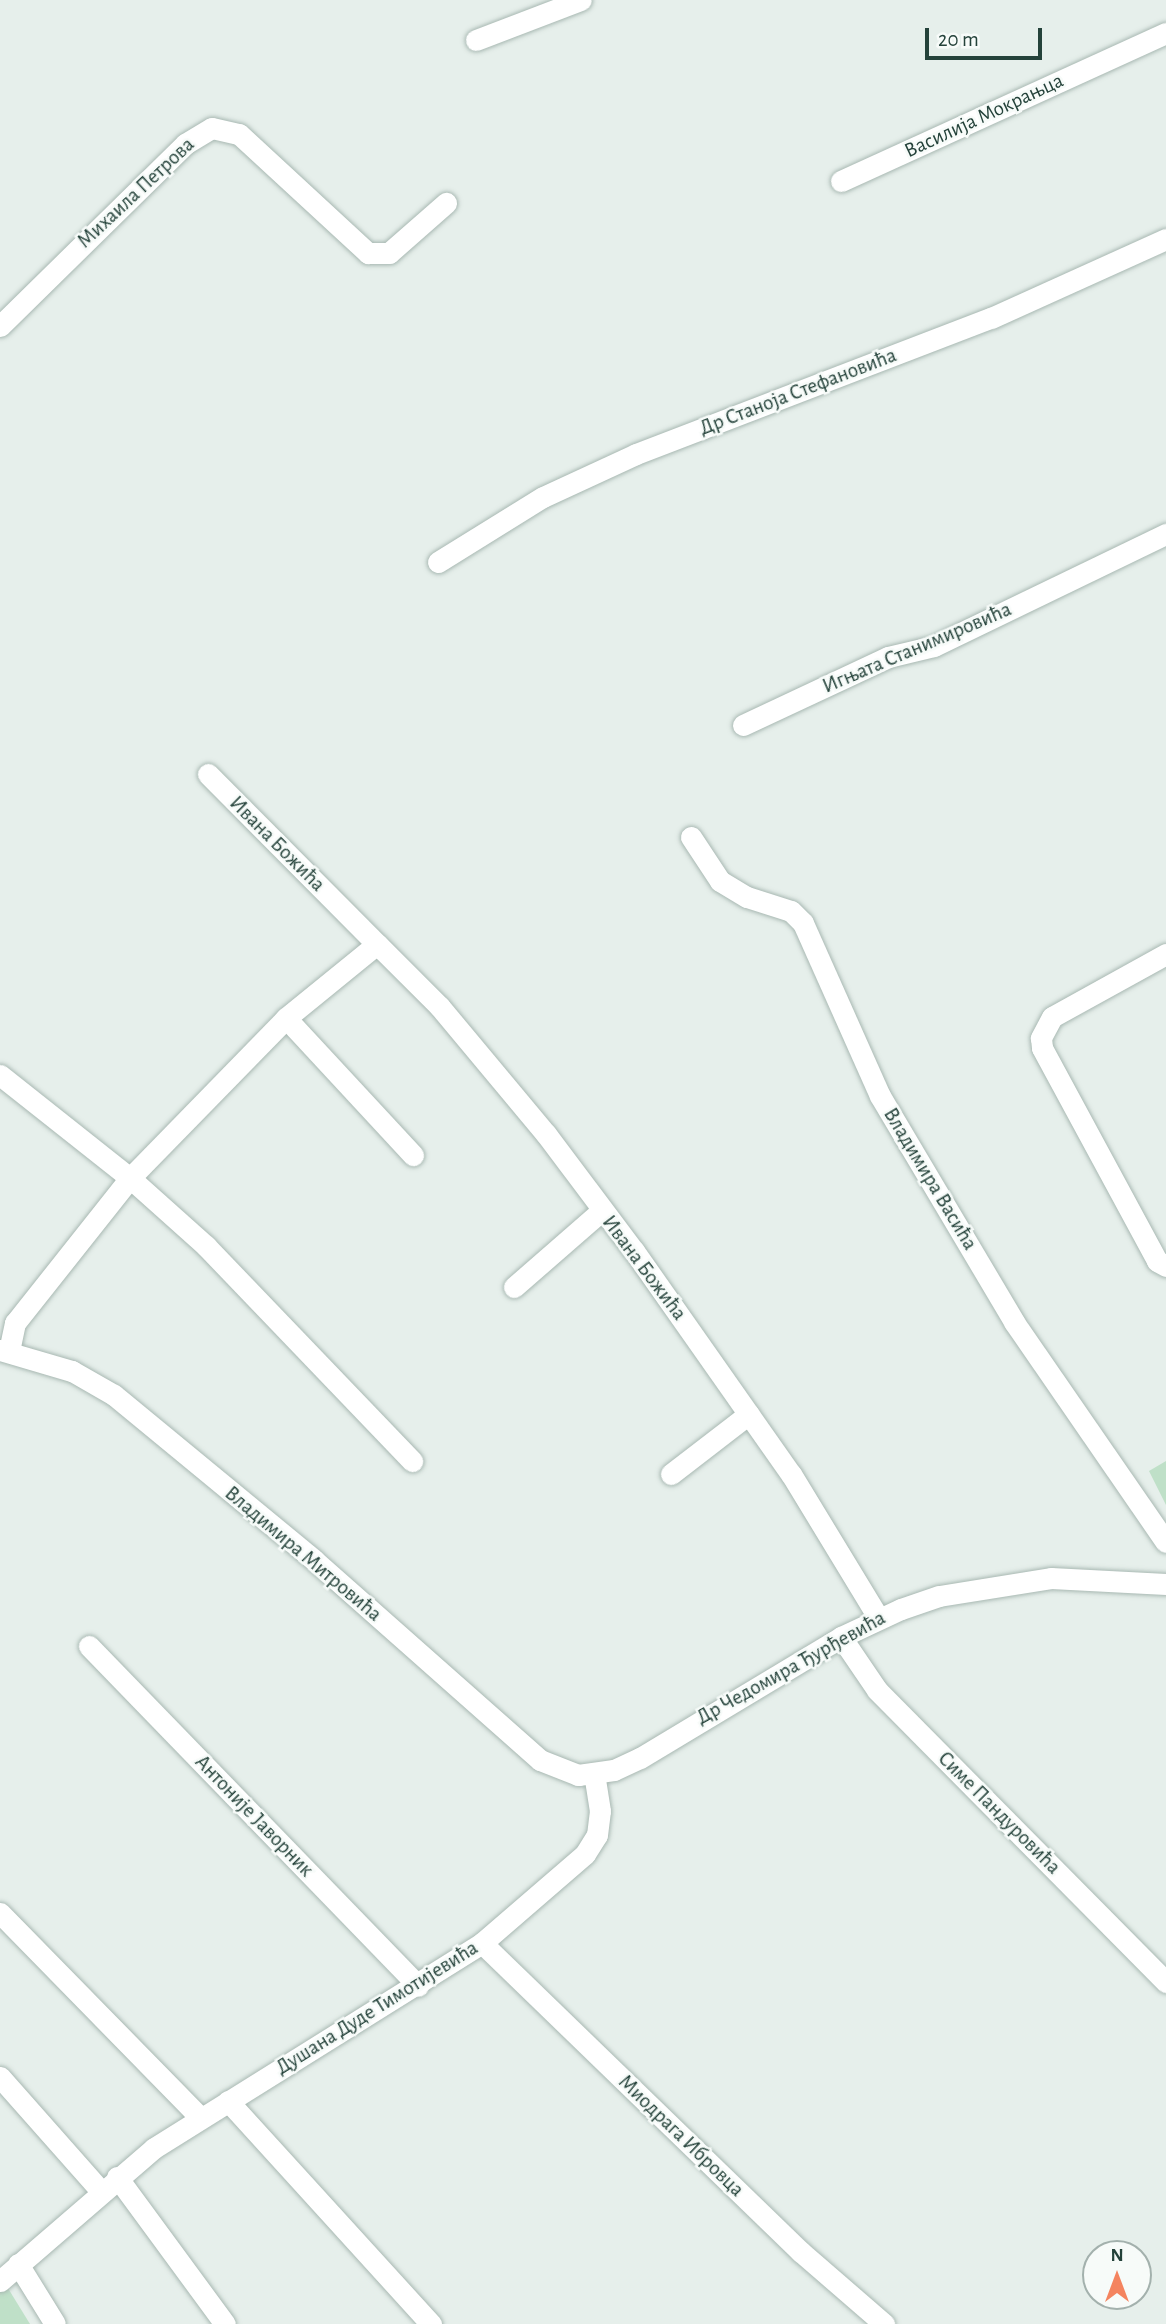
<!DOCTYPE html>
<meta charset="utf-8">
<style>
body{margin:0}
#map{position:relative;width:1166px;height:2324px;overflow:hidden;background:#e6efeb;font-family:"Alegreya Sans",sans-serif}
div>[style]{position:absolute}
.green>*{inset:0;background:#bfe0c8}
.roads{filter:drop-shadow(0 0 2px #a8b8b2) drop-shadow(0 0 2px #a8b8b2)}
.service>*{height:21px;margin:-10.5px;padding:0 10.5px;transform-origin:10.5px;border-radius:10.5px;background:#fff}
.minor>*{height:21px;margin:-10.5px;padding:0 10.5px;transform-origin:10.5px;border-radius:10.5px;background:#fff}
span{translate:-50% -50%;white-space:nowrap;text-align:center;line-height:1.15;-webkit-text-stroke:5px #f7fbf9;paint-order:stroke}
.street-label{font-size:21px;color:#24423a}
.north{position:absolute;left:1082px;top:2240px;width:70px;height:70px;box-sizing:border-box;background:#f7fbf9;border:2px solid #a3b1ad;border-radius:50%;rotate:0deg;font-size:19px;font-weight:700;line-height:28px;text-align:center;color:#24423a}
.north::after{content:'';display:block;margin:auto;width:24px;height:32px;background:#f4845f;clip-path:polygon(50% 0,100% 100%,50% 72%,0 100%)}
.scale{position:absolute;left:925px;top:28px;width:117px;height:32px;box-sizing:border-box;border:4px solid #24423a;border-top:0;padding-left:9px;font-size:21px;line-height:24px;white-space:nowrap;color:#24423a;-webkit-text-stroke:5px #f7fbf9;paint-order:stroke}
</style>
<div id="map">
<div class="green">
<i style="clip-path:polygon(1166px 1461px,1166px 1505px,1149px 1471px)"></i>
<i style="clip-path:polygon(6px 2285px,30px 2324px,0 2324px,0 2291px)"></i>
</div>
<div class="roads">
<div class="service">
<i style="left:208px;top:774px;width:240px;rotate:45.2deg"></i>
<i style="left:286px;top:1018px;width:187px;rotate:47.2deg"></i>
<i style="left:514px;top:1287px;width:116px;rotate:-41.1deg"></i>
<i style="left:671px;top:1474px;width:98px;rotate:-37.6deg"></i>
<i style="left:0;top:1913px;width:287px;rotate:45.6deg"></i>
</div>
<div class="minor">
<i style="left:476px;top:40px;width:112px;rotate:-20.9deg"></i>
<i style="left:841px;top:181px;width:357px;rotate:-24.5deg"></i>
<i style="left:0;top:326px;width:260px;rotate:-44.5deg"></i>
<i style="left:185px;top:144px;width:31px;rotate:-31deg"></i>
<i style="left:212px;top:128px;width:28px;rotate:13deg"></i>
<i style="left:239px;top:134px;width:176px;rotate:42.7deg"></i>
<i style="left:368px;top:253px;width:21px"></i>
<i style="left:389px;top:253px;width:76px;rotate:-41.3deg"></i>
<i style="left:438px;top:562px;width:123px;rotate:-31.8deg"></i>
<i style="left:543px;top:497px;width:102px;rotate:-24.8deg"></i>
<i style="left:636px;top:454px;width:380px;rotate:-21deg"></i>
<i style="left:991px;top:318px;width:192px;rotate:-24.3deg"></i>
<i style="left:743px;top:725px;width:160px;rotate:-25.1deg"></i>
<i style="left:888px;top:657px;width:47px;rotate:-13.4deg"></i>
<i style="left:934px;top:646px;width:258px;rotate:-25.8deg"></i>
<i style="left:691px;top:837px;width:53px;rotate:56.6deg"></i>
<i style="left:720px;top:881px;width:31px;rotate:31deg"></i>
<i style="left:747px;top:897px;width:46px;rotate:17.7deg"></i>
<i style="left:791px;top:911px;width:17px;rotate:45deg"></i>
<i style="left:803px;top:923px;width:189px;rotate:66deg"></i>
<i style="left:880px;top:1096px;width:263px;rotate:59.3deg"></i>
<i style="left:1014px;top:1322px;width:267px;rotate:55.4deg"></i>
<i style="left:1166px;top:954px;width:130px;rotate:151.1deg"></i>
<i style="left:1052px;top:1017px;width:24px;rotate:118deg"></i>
<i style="left:1041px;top:1038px;width:10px;rotate:84deg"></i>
<i style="left:1042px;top:1048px;width:242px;rotate:61.6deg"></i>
<i style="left:1157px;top:1261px;width:10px;rotate:29deg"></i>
<i style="left:0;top:1075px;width:166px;rotate:38.4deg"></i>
<i style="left:130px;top:1178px;width:102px;rotate:41.8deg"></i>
<i style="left:206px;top:1246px;width:298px;rotate:46.2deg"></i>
<i style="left:0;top:1350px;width:75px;rotate:16.3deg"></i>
<i style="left:72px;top:1371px;width:48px;rotate:29.7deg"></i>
<i style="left:114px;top:1395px;width:259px;rotate:39.5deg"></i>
<i style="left:314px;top:1560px;width:302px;rotate:41.5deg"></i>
<i style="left:540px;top:1760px;width:41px;rotate:21.5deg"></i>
<i style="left:578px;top:1775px;width:36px;rotate:-8deg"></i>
<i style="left:614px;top:1770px;width:29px;rotate:-25deg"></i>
<i style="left:640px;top:1758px;width:235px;rotate:-31deg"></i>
<i style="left:841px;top:1637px;width:66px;rotate:-25deg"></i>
<i style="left:901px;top:1609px;width:40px;rotate:-18.9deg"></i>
<i style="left:939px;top:1596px;width:113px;rotate:-9.1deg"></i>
<i style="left:1051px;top:1578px;width:115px;rotate:3deg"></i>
<i style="left:9px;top:1351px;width:29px;rotate:-78deg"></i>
<i style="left:15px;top:1323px;width:185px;rotate:-51.6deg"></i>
<i style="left:130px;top:1178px;width:223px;rotate:-45.7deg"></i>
<i style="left:286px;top:1018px;width:117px;rotate:-39.1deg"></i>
<i style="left:377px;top:944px;width:89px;rotate:45deg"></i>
<i style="left:440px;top:1007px;width:165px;rotate:50.2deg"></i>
<i style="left:546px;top:1134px;width:146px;rotate:53.1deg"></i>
<i style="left:634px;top:1251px;width:273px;rotate:54.9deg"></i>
<i style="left:791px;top:1474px;width:167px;rotate:58.7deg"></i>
<i style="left:841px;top:1637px;width:64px;rotate:55.8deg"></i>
<i style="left:877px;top:1690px;width:411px;rotate:45.3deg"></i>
<i style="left:89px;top:1646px;width:473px;rotate:45.9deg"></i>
<i style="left:482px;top:1943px;width:444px;rotate:44.1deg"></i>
<i style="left:801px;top:2252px;width:110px;rotate:40.9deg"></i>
<i style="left:0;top:2077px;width:151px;rotate:48.5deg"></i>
<i style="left:228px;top:2101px;width:302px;rotate:47.7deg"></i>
<i style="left:117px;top:2177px;width:182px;rotate:53.7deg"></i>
<i style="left:18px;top:2264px;width:70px;rotate:58.3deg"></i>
<i style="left:0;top:2281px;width:203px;rotate:-40.8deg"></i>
<i style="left:154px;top:2148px;width:387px;rotate:-32deg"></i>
<i style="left:482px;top:1943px;width:136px;rotate:-40.8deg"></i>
<i style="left:585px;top:1854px;width:22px;rotate:-58deg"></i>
<i style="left:597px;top:1835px;width:24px;rotate:-83deg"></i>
<i style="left:600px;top:1811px;width:36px;rotate:-99deg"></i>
</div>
</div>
<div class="street-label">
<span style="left:984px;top:116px;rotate:-25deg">Василија Мокрањца</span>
<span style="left:136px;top:193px;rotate:-43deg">Михаила Петрова</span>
<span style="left:798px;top:392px;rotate:-21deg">Др Станоја Стефановића</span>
<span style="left:917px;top:648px;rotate:-23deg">Игњата Станимировића</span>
<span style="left:277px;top:844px;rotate:45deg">Ивана Божића</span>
<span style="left:930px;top:1179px;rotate:59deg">Владимира Васића</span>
<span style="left:644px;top:1268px;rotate:53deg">Ивана Божића</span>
<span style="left:303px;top:1554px;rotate:40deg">Владимира Митровића</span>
<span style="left:791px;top:1668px;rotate:-29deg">Др Чедомира Ђурђевића</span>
<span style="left:999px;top:1813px;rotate:45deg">Симе Пандуровића</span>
<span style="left:254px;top:1816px;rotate:46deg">Антоније Јаворник</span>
<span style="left:377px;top:2008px;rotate:-32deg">Душана Дуде Тимотијевића</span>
<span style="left:681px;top:2136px;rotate:44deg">Миодрага Ибровца</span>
</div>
<div class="north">N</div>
<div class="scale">20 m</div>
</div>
